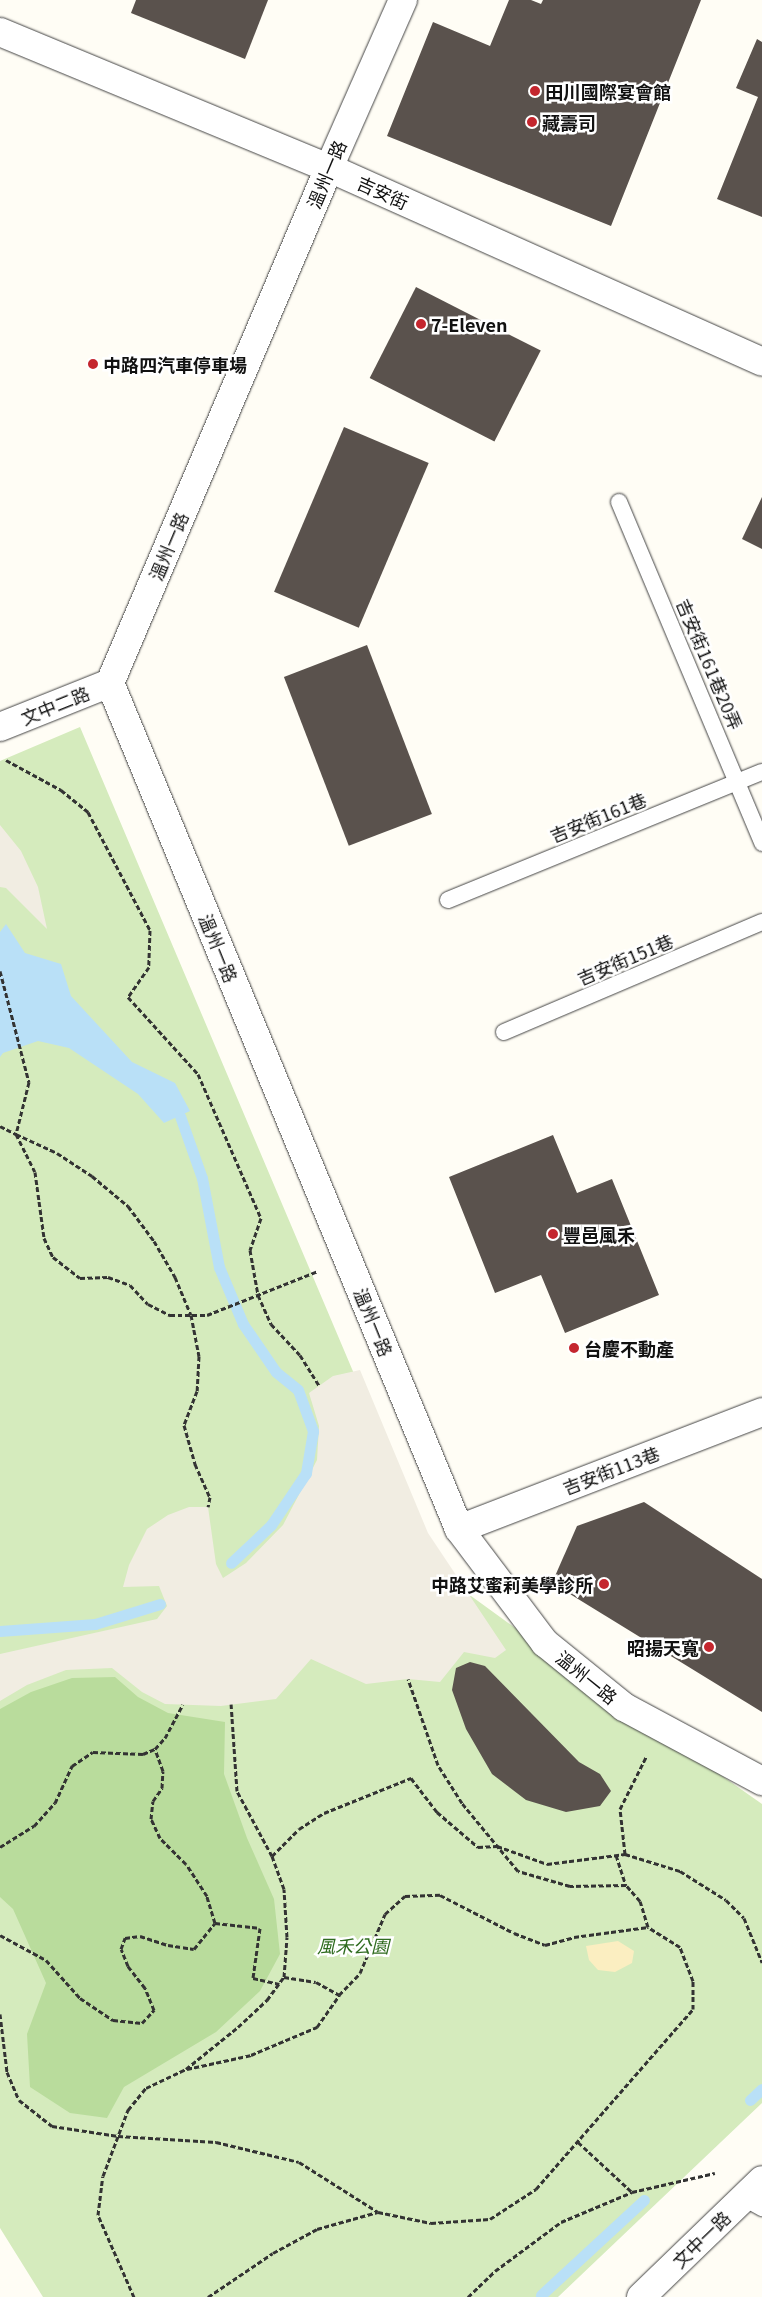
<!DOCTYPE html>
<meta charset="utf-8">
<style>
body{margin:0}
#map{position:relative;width:762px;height:2297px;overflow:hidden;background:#fffdf5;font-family:Georgia,"Noto Sans TC",serif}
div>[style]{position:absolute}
.green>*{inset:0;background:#d5ebbd}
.forest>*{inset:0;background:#b9dc9c}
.sand>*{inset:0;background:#fbeec1}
.plaza>*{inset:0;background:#f1ede2}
.water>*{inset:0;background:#b9e0f7}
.stream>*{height:11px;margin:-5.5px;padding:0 5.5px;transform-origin:5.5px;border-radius:5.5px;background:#b9e0f7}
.building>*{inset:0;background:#5a524d;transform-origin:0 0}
.path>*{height:3px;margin-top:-1.5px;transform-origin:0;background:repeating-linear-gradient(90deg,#333 0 5px,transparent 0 7.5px)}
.roads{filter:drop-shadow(0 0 1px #444) drop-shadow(0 0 1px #444)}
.service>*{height:16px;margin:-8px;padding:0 8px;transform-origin:8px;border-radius:8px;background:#fff}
.minor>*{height:28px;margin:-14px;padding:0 14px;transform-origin:14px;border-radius:14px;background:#fff}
.dots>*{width:14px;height:14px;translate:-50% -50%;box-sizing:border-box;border:2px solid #fff;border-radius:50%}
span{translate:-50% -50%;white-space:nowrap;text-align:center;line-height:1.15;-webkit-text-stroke:5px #fff;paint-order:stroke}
.poi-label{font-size:18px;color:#111;font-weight:700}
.left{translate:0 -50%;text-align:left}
.right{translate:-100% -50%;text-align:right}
.street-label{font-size:18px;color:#111}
.park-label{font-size:18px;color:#2f6b1f;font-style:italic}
</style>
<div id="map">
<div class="green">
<i style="clip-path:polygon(80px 727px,438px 1572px,624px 1707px,762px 1804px,762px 2103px,558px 2297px,43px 2297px,0 2228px,0 761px)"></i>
</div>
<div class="forest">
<i style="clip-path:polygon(115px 1677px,138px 1697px,168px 1713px,225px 1722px,224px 1774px,247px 1838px,274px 1899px,280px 1954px,260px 1991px,216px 2032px,124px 2087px,107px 2118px,70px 2113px,30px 2087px,27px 2034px,46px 1983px,13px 1909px,0 1897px,0 1709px,31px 1692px,72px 1678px)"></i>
</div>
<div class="sand">
<i style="clip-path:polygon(618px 1941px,634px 1951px,632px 1963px,615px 1972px,598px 1970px,589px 1960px,586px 1946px)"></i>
</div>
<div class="plaza">
<i style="clip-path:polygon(0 825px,21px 851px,38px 887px,47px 929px,6px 888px,0 887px)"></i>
<i style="clip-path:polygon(360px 1370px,428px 1533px,506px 1650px,495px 1658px,464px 1652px,440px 1682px,408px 1679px,366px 1684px,311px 1659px,276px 1699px,221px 1706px,165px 1704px,142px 1692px,112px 1668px,66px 1670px,27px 1685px,0 1701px,0 1654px,157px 1619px,167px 1606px,159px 1586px,123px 1587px,129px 1565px,147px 1529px,168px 1515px,189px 1507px,208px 1507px,216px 1564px,223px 1578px,246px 1563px,283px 1525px,317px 1460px,319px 1426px,309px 1393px,333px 1376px)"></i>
</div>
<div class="water">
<i style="clip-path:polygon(6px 924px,25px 953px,61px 964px,71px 996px,132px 1062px,175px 1083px,190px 1111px,164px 1123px,138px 1094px,69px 1048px,38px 1041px,3px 1053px,0 1057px,0 932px)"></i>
</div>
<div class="stream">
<i style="left:180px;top:1116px;width:66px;rotate:70.5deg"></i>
<i style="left:202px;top:1178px;width:91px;rotate:79.2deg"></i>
<i style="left:219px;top:1267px;width:62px;rotate:67.2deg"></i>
<i style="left:243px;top:1324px;width:58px;rotate:55.5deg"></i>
<i style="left:276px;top:1372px;width:28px;rotate:39deg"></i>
<i style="left:298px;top:1390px;width:44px;rotate:69.9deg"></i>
<i style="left:313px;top:1431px;width:43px;rotate:99.5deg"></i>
<i style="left:306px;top:1473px;width:63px;rotate:123.9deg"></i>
<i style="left:271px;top:1525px;width:55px;rotate:136.5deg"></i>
<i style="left:0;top:1631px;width:95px;rotate:-4.2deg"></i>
<i style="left:95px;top:1624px;width:68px;rotate:-17.1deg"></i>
<i style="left:750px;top:2100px;width:16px;rotate:-43deg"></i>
<i style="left:541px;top:2295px;width:140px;rotate:-42.7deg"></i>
</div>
<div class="building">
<i style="clip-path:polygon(136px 0,268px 0,245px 59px,131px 13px)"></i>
<i style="clip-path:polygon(509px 0,531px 0,541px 4px,543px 0,701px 0,611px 226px,387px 136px,433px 22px,490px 46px)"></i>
<i style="clip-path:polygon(757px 39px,762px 42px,762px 217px,717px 199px,758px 97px,736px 88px)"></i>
<i style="left:416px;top:287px;width:140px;height:102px;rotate:27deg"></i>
<i style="left:344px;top:427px;width:92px;height:179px;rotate:23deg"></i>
<i style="clip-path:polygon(762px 497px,762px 549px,742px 539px)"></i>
<i style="left:367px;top:645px;width:181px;height:89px;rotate:69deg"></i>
<i style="clip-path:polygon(553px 1135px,577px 1193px,612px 1179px,659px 1295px,565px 1333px,541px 1275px,495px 1293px,449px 1177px)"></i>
<i style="clip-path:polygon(644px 1502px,762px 1579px,762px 1712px,552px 1583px,577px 1526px)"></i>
<i style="clip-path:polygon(470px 1662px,485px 1666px,579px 1762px,600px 1774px,611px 1791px,600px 1806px,566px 1812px,526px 1800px,492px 1774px,466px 1729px,452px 1690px,456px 1668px)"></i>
</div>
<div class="path">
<i style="left:6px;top:760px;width:63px;rotate:28.6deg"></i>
<i style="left:61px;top:790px;width:35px;rotate:39deg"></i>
<i style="left:88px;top:812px;width:133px;rotate:62.3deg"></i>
<i style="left:150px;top:930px;width:37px;rotate:92deg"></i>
<i style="left:149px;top:967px;width:37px;rotate:125deg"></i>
<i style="left:128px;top:997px;width:104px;rotate:47.7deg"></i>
<i style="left:198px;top:1074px;width:157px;rotate:66.4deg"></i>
<i style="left:261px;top:1218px;width:34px;rotate:109deg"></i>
<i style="left:250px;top:1250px;width:46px;rotate:79.9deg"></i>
<i style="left:258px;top:1295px;width:32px;rotate:66deg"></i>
<i style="left:271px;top:1324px;width:42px;rotate:46.9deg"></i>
<i style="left:300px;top:1355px;width:36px;rotate:58deg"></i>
<i style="left:0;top:971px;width:115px;rotate:75.4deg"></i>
<i style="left:29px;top:1082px;width:54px;rotate:104deg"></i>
<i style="left:16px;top:1134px;width:45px;rotate:24.9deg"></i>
<i style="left:57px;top:1153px;width:42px;rotate:33.3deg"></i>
<i style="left:92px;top:1176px;width:47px;rotate:39.8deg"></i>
<i style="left:128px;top:1206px;width:44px;rotate:53.4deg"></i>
<i style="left:154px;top:1241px;width:42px;rotate:59.7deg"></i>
<i style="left:175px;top:1277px;width:41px;rotate:67.2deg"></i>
<i style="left:191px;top:1315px;width:42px;rotate:79deg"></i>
<i style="left:199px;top:1356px;width:35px;rotate:93deg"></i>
<i style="left:197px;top:1391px;width:36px;rotate:111deg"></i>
<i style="left:184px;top:1425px;width:41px;rotate:74.2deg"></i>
<i style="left:195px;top:1464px;width:36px;rotate:66deg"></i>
<i style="left:210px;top:1497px;width:10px;rotate:101deg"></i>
<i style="left:0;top:1126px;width:18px;rotate:27deg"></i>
<i style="left:16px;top:1134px;width:42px;rotate:63.4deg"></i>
<i style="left:35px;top:1172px;width:67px;rotate:82.2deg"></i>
<i style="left:44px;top:1238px;width:21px;rotate:65deg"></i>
<i style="left:53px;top:1257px;width:34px;rotate:38deg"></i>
<i style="left:80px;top:1278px;width:28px;rotate:-2deg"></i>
<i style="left:108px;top:1277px;width:23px;rotate:20deg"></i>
<i style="left:130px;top:1285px;width:26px;rotate:47deg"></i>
<i style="left:148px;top:1304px;width:25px;rotate:27deg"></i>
<i style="left:170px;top:1315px;width:37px"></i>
<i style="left:207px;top:1315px;width:119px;rotate:-21.6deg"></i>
<i style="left:0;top:1847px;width:40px;rotate:-32deg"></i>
<i style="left:34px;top:1826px;width:31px;rotate:-48deg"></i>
<i style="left:55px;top:1803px;width:41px;rotate:-65.3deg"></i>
<i style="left:72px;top:1766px;width:25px;rotate:-34deg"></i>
<i style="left:93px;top:1752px;width:50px;rotate:2.3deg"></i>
<i style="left:143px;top:1754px;width:13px;rotate:-23deg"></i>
<i style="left:155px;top:1749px;width:15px;rotate:-48deg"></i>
<i style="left:165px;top:1738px;width:38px;rotate:-62deg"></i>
<i style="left:625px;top:1854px;width:45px;rotate:-96.3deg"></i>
<i style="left:620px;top:1809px;width:58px;rotate:-63.4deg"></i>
<i style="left:616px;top:1855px;width:32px;rotate:72deg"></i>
<i style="left:272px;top:1856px;width:38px;rotate:-45deg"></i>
<i style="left:299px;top:1829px;width:30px;rotate:-33deg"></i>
<i style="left:324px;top:1813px;width:94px;rotate:-21.9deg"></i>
<i style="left:411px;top:1778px;width:43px;rotate:52.6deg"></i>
<i style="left:437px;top:1812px;width:54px;rotate:40.5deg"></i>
<i style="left:478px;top:1847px;width:19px;rotate:-3deg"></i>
<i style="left:497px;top:1846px;width:53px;rotate:19.8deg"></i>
<i style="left:547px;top:1864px;width:79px;rotate:-7.3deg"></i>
<i style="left:625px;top:1854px;width:58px;rotate:17.2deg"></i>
<i style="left:680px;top:1871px;width:54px;rotate:32.2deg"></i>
<i style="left:726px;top:1900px;width:25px;rotate:45deg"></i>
<i style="left:744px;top:1918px;width:48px;rotate:67.8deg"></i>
<i style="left:215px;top:1923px;width:45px;rotate:6.3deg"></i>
<i style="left:260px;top:1928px;width:50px;rotate:98deg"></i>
<i style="left:253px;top:1978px;width:27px;rotate:13deg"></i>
<i style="left:0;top:1935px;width:52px;rotate:28.5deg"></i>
<i style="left:46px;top:1960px;width:51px;rotate:48.2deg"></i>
<i style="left:80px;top:1998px;width:40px;rotate:34deg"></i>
<i style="left:113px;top:2020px;width:29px;rotate:6deg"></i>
<i style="left:142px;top:2023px;width:18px;rotate:-47deg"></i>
<i style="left:154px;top:2010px;width:24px;rotate:-112deg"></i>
<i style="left:145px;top:1988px;width:28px;rotate:-128deg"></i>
<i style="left:128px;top:1966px;width:18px;rotate:-112deg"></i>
<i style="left:121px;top:1949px;width:12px;rotate:-70deg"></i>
<i style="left:125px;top:1938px;width:15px;rotate:-8deg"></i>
<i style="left:140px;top:1936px;width:29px;rotate:18deg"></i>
<i style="left:168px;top:1945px;width:26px;rotate:9deg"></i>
<i style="left:194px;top:1949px;width:33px;rotate:-51deg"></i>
<i style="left:215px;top:1923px;width:28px;rotate:-107deg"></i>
<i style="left:207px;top:1896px;width:38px;rotate:-123deg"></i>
<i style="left:186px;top:1864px;width:37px;rotate:-135deg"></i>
<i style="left:160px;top:1838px;width:21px;rotate:-115deg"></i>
<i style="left:151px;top:1819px;width:18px;rotate:-84deg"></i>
<i style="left:153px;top:1801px;width:16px;rotate:-55deg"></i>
<i style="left:162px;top:1788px;width:17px;rotate:-87deg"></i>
<i style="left:163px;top:1771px;width:23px;rotate:-110deg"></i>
<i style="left:284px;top:1977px;width:32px;rotate:9deg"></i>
<i style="left:316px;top:1982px;width:26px;rotate:29deg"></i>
<i style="left:0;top:2014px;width:58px;rotate:83.1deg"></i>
<i style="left:7px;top:2072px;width:30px;rotate:67deg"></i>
<i style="left:19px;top:2100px;width:42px;rotate:38.2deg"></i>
<i style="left:52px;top:2126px;width:67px;rotate:8.6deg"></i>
<i style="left:118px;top:2136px;width:98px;rotate:3.5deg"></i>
<i style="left:216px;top:2142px;width:85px;rotate:13.5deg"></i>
<i style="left:299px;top:2162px;width:93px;rotate:32.3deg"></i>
<i style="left:378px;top:2212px;width:54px;rotate:11.7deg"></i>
<i style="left:431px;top:2223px;width:59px;rotate:-3.9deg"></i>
<i style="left:490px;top:2219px;width:55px;rotate:-33.1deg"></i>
<i style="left:536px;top:2189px;width:239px;rotate:-48.9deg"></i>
<i style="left:693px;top:2009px;width:28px;rotate:-90deg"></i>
<i style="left:693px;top:1981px;width:36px;rotate:-111deg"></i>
<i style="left:680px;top:1947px;width:38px;rotate:-148deg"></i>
<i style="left:648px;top:1927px;width:27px;rotate:-107deg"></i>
<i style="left:640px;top:1901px;width:21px;rotate:-131deg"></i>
<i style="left:626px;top:1885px;width:56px;rotate:179deg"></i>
<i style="left:570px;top:1886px;width:54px;rotate:-163.9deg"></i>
<i style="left:518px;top:1871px;width:88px;rotate:-129.5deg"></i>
<i style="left:462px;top:1803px;width:45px;rotate:-122.3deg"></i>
<i style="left:438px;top:1765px;width:91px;rotate:-109.2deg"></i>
<i style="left:187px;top:2069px;width:66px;rotate:-12.3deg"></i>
<i style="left:251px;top:2055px;width:72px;rotate:-23deg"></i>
<i style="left:317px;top:2027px;width:39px;rotate:-55deg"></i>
<i style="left:339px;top:1995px;width:30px;rotate:-46deg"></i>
<i style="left:360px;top:1973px;width:64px;rotate:-67deg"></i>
<i style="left:385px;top:1914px;width:27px;rotate:-42deg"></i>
<i style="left:405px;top:1896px;width:35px;rotate:-2deg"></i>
<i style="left:440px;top:1895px;width:83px;rotate:27.2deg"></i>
<i style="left:514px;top:1933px;width:33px;rotate:21deg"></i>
<i style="left:545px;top:1945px;width:30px;rotate:-15deg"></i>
<i style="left:574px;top:1937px;width:75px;rotate:-7.7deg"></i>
<i style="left:578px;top:2142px;width:74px;rotate:42.8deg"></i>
<i style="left:134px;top:2297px;width:90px;rotate:-113.7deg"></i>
<i style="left:98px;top:2215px;width:39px;rotate:-83deg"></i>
<i style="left:103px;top:2176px;width:71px;rotate:-69.3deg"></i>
<i style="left:128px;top:2110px;width:28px;rotate:-51deg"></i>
<i style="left:146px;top:2088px;width:44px;rotate:-25.4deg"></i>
<i style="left:186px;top:2069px;width:67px;rotate:-38.9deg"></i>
<i style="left:238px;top:2027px;width:40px;rotate:-43deg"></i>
<i style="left:267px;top:2000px;width:29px;rotate:-54deg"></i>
<i style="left:284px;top:1977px;width:40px;rotate:-85.7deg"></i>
<i style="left:287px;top:1937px;width:48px;rotate:-93.6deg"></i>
<i style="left:284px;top:1889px;width:35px;rotate:-110deg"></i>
<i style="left:272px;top:1856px;width:74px;rotate:-118.3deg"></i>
<i style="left:237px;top:1791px;width:87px;rotate:-93.9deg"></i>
<i style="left:208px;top:2297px;width:78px;rotate:-34.1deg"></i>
<i style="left:273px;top:2253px;width:50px;rotate:-28.6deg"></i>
<i style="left:317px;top:2229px;width:63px;rotate:-15.6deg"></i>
<i style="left:468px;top:2297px;width:37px;rotate:-44deg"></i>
<i style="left:495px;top:2271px;width:82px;rotate:-36.6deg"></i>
<i style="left:561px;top:2222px;width:77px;rotate:-22.9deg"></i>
<i style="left:632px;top:2192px;width:85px;rotate:-12.9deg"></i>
</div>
<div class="roads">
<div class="service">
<i style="left:619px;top:502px;width:370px;rotate:67.2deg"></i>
<i style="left:448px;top:900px;width:339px;rotate:-22.2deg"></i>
<i style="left:504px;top:1032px;width:280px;rotate:-23.1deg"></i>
<i style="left:744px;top:2198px;width:21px;rotate:29deg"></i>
</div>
<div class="minor">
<i style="left:403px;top:0;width:184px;rotate:113.8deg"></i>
<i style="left:329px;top:168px;width:560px;rotate:113.04deg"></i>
<i style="left:110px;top:683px;width:915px;rotate:67.58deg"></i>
<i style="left:459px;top:1529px;width:143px;rotate:53deg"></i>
<i style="left:545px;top:1643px;width:102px;rotate:39deg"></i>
<i style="left:624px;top:1707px;width:157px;rotate:28.2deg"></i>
<i style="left:0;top:32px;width:356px;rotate:22.5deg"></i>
<i style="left:329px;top:168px;width:474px;rotate:24.1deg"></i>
<i style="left:0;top:727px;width:118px;rotate:-21.8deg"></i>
<i style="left:459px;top:1529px;width:325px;rotate:-21.1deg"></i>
<i style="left:641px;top:2297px;width:168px;rotate:-44deg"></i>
</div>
</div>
<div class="dots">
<i style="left:535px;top:91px;background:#c4262e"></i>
<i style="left:532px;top:122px;background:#c4262e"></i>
<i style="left:421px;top:324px;background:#c4262e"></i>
<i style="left:93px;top:364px;background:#c4262e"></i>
<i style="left:553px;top:1234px;background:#c4262e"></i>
<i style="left:574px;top:1348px;background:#c4262e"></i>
<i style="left:604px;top:1584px;background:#c4262e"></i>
<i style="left:709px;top:1647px;background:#c4262e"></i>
</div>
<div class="poi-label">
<span class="left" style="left:545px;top:91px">田川國際宴會館</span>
<span class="left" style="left:542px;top:122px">藏壽司</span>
<span class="left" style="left:431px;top:324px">7-Eleven</span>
<span class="left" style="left:103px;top:364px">中路四汽車停車場</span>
<span class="left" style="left:563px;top:1234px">豐邑風禾</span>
<span class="left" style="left:584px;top:1348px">台慶不動產</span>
<span class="right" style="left:593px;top:1584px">中路艾蜜莉美學診所</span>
<span class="right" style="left:699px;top:1647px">昭揚天寬</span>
</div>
<div class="street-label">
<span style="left:326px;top:174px;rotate:-67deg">溫州一路</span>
<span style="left:383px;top:192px;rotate:24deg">吉安街</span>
<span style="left:168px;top:546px;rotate:-67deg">溫州一路</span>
<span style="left:710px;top:664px;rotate:67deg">吉安街161巷20弄</span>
<span style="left:55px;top:705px;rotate:-22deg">文中二路</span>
<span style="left:598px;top:817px;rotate:-22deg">吉安街161巷</span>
<span style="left:219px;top:948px;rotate:68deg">溫州一路</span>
<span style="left:625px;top:959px;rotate:-23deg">吉安街151巷</span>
<span style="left:374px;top:1322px;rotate:68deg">溫州一路</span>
<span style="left:611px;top:1470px;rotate:-21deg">吉安街113巷</span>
<span style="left:587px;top:1677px;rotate:39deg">溫州一路</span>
<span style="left:701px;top:2239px;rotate:-44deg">文中一路</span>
</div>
<div class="park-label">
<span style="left:353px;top:1945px">風禾公園</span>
</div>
</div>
